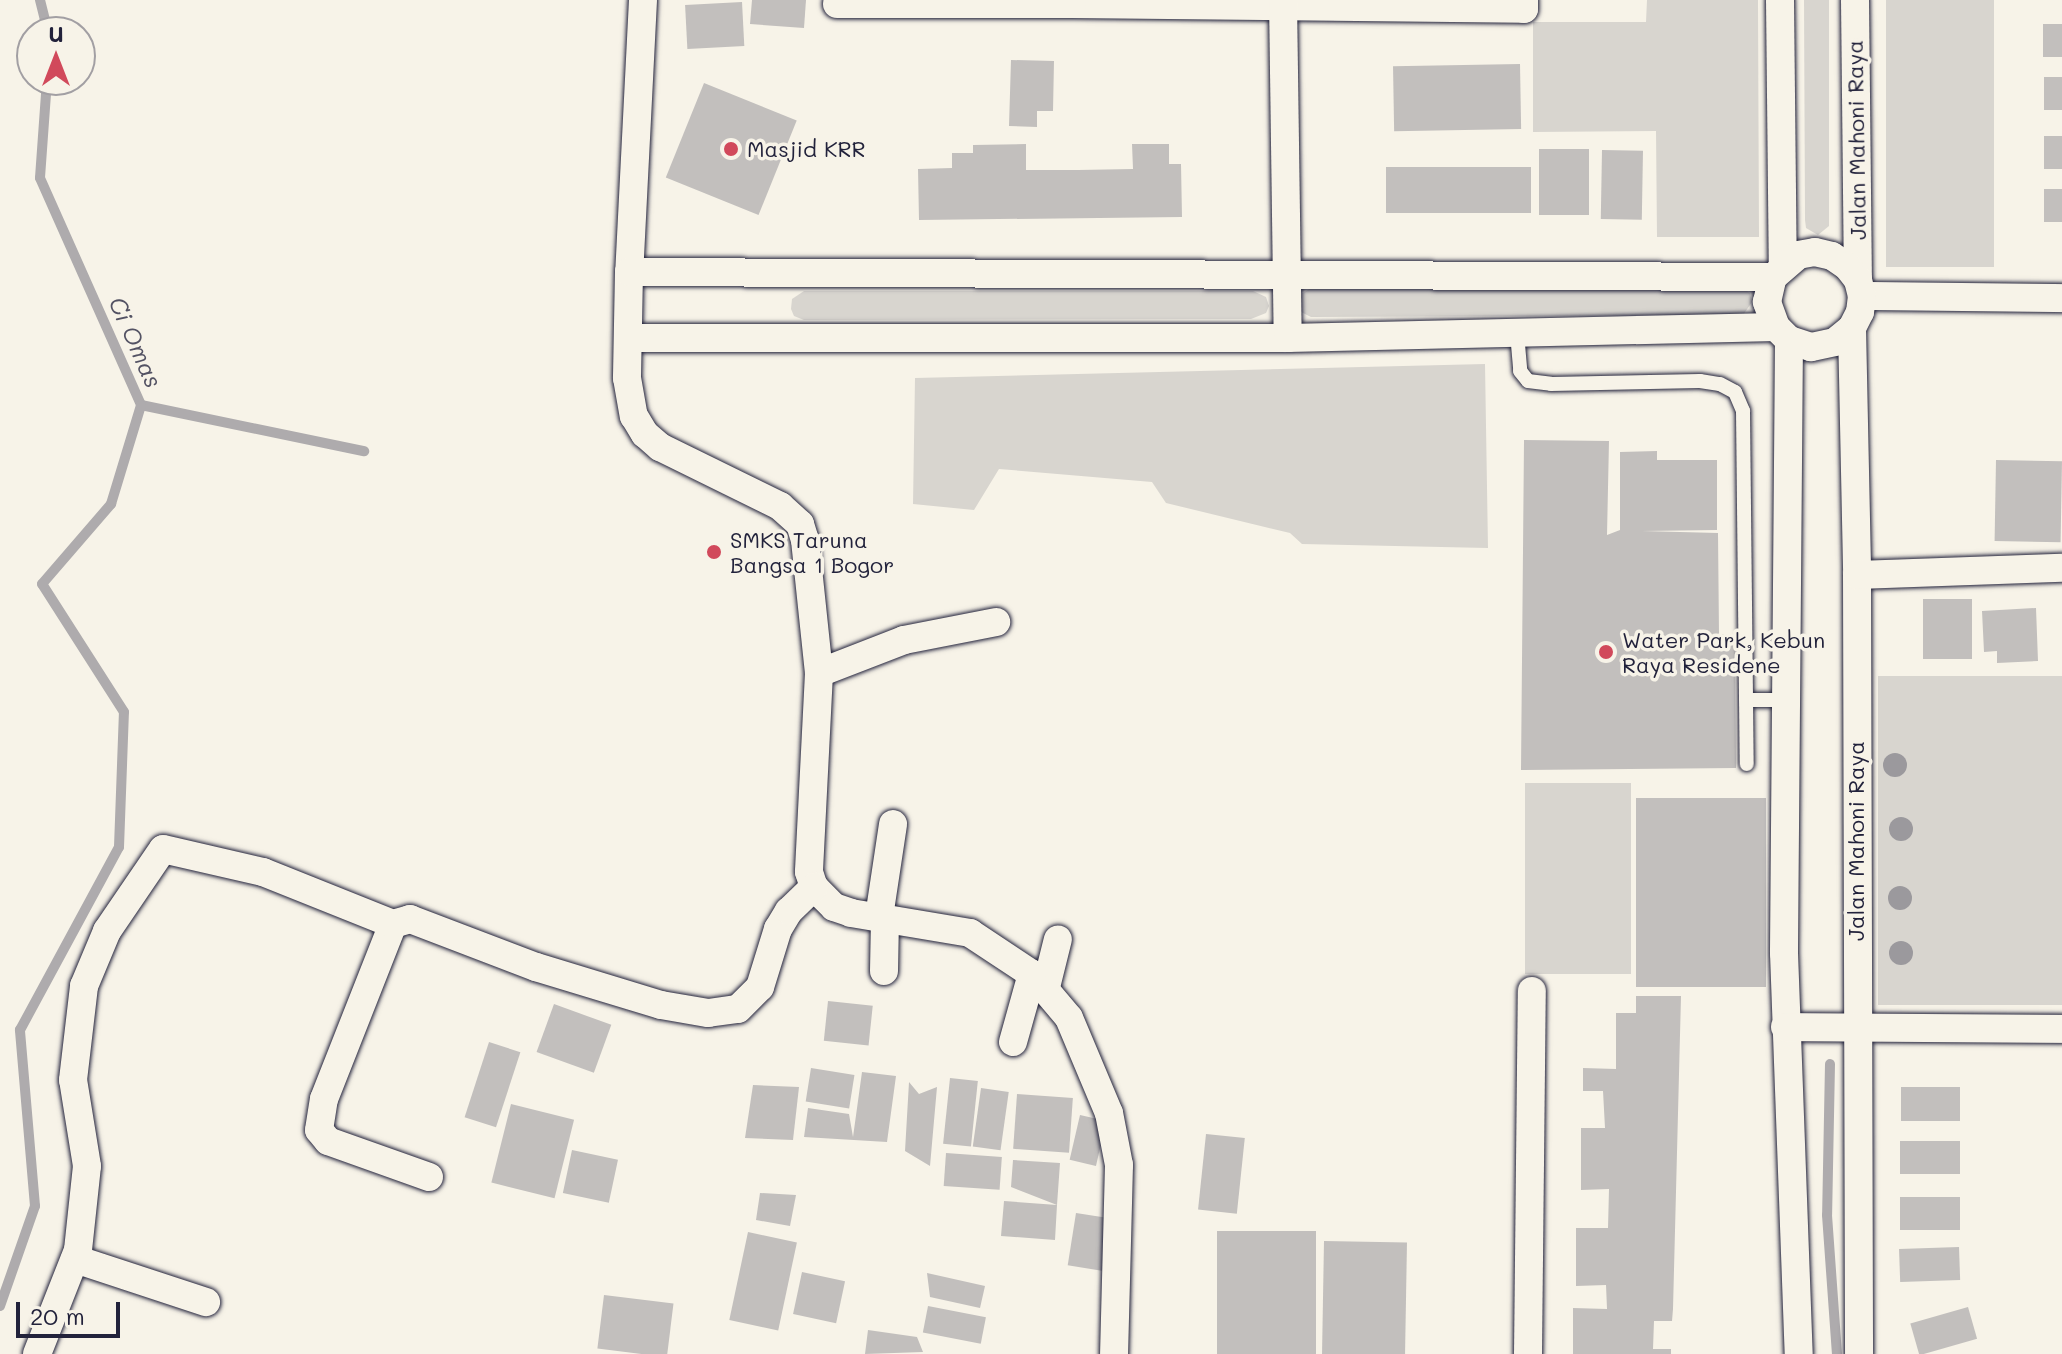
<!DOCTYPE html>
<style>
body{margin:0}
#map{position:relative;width:2062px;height:1354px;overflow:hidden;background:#f7f3e8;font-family:Mali,sans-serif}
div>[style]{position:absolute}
.green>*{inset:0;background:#d8d5cf;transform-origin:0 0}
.stream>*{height:10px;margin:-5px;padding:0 5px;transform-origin:5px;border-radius:5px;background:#aeabad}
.building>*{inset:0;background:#c2bfbd;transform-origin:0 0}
.roads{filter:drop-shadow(0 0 2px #22223b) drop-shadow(0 0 2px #22223b)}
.lane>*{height:14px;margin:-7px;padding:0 7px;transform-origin:7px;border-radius:7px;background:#f7f3e8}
.street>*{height:28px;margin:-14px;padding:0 14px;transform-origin:14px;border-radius:14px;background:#f7f3e8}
.trees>*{width:24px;height:24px;margin:-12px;border-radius:50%;background:#9b999d}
.dots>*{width:22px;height:22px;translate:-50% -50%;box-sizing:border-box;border:4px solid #f7f3e8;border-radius:50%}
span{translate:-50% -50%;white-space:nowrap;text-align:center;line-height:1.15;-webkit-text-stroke:7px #f7f3e8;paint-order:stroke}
.street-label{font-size:22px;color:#22223b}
.poi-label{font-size:22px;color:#22223b}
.left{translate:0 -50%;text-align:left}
.water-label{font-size:24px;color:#535263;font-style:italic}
.north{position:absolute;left:16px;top:16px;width:80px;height:80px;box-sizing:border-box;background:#f7f3e8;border:2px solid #a29fa3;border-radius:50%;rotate:0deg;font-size:22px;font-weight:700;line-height:32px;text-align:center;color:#22223b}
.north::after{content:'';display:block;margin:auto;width:28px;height:36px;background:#d1495b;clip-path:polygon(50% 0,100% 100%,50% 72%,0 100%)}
.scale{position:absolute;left:16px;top:1302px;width:104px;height:36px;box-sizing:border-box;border:4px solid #22223b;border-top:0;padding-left:10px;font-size:24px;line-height:28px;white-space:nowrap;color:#22223b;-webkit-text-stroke:6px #f7f3e8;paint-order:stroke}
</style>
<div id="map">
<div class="green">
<i style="clip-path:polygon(1647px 0,1758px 0,1759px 237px,1657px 237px,1656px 131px,1533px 132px,1533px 22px,1646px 22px)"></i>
<i style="clip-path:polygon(1804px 0,1829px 0,1829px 226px,1818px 235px,1806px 228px,1805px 220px)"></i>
<i style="left:1886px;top:0;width:108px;height:267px"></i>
<i style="clip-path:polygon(1311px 288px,1742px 288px,1750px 293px,1752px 302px,1743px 315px,1735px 315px,1311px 317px,1301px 312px,1298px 296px)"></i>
<i style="clip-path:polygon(804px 291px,1253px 291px,1266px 297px,1269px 306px,1266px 313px,1251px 319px,804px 320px,794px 316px,791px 309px,792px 299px)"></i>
<i style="clip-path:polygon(1485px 364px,1488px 548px,1302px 544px,1290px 533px,1166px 503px,1152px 482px,999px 469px,974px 510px,913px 504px,915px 378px)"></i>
<i style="left:2062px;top:676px;width:329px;height:184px;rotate:90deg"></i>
<i style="left:1525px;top:783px;width:106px;height:191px"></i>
</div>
<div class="stream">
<i style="left:40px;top:0;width:33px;rotate:76deg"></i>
<i style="left:47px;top:80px;width:98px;rotate:94.1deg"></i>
<i style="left:40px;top:178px;width:248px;rotate:66deg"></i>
<i style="left:141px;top:405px;width:228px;rotate:11.7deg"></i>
<i style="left:1830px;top:1064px;width:151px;rotate:91.1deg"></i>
<i style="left:1827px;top:1215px;width:139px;rotate:85.9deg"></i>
<i style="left:0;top:1306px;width:106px;rotate:-70.7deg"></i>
<i style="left:35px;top:1206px;width:177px;rotate:-94.9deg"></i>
<i style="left:20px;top:1030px;width:208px;rotate:-61.6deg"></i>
<i style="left:119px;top:847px;width:135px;rotate:-87.9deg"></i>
<i style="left:124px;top:712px;width:152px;rotate:-122.6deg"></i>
<i style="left:42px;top:584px;width:106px;rotate:-49.2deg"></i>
<i style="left:111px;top:504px;width:103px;rotate:-73.1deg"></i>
</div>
<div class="building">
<i style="clip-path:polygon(752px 0,806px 0,804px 28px,750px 24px)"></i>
<i style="left:742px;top:2px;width:44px;height:57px;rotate:87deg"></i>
<i style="left:2043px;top:24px;width:19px;height:33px"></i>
<i style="clip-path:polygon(1011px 60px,1054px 61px,1053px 111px,1037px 111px,1037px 127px,1009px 126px)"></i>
<i style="left:1520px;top:64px;width:65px;height:127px;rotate:89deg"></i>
<i style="left:2044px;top:77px;width:18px;height:33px"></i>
<i style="left:704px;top:83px;width:100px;height:102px;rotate:22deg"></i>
<i style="left:2044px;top:136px;width:18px;height:33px"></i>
<i style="clip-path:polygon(1026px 144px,1026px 170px,1078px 170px,1133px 169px,1132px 144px,1169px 144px,1169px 164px,1181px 164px,1182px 217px,919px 220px,918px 169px,952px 168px,952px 153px,973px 153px,973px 145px)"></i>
<i style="left:1539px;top:149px;width:50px;height:66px"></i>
<i style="left:1602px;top:150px;width:41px;height:69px;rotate:1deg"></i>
<i style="left:1386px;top:167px;width:145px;height:46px"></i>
<i style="left:2044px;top:189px;width:18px;height:33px"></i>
<i style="clip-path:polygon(1524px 440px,1609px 441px,1607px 535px,1620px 530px,1620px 452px,1657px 451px,1657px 460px,1717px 460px,1717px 530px,1642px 531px,1718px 533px,1719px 634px,1735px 634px,1736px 768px,1521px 770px)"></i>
<i style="left:1996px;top:460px;width:66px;height:81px;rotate:1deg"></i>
<i style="left:1923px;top:599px;width:49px;height:60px"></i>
<i style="clip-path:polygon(2036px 608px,2038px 661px,1997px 663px,1997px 651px,1984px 652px,1982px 611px)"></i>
<i style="left:1636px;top:798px;width:130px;height:189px"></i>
<i style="clip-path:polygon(1636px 996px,1681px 996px,1673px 1309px,1672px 1321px,1654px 1321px,1653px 1349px,1671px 1349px,1671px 1354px,1573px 1354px,1573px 1308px,1607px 1309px,1606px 1285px,1576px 1286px,1576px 1228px,1608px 1228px,1609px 1189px,1581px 1190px,1581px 1128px,1605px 1128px,1603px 1091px,1583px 1091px,1583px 1068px,1616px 1069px,1616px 1013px,1636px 1013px)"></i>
<i style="left:828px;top:1001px;width:45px;height:40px;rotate:6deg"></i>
<i style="left:554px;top:1004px;width:61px;height:51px;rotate:20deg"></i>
<i style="left:489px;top:1042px;width:33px;height:79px;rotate:18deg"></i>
<i style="left:811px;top:1068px;width:44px;height:34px;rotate:9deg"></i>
<i style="clip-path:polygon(862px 1072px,896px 1076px,887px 1142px,804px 1137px,808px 1108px,849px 1114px,853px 1137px)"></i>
<i style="left:950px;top:1078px;width:28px;height:66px;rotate:6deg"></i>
<i style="clip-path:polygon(909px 1082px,919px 1094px,937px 1087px,930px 1166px,905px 1151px)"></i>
<i style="clip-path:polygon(753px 1085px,799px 1087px,793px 1140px,745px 1138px)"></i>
<i style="left:1901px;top:1087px;width:59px;height:34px"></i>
<i style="left:981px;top:1088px;width:28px;height:59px;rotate:8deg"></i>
<i style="left:1017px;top:1094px;width:56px;height:55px;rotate:4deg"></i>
<i style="left:511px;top:1104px;width:65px;height:81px;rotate:14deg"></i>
<i style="left:1080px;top:1115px;width:27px;height:46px;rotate:13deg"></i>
<i style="left:1206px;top:1134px;width:39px;height:76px;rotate:6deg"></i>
<i style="left:1900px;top:1141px;width:60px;height:33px"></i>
<i style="left:572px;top:1150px;width:47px;height:44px;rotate:12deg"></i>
<i style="left:946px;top:1153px;width:56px;height:33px;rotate:4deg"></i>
<i style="clip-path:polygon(1013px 1160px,1060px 1163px,1057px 1205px,1055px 1240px,1001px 1236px,1004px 1201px,1057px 1205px,1011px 1187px)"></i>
<i style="clip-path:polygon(760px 1193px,796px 1195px,790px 1226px,756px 1220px)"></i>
<i style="left:1900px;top:1197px;width:60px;height:33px"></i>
<i style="left:1076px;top:1213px;width:39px;height:53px;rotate:9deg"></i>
<i style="left:1217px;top:1231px;width:99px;height:123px"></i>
<i style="left:748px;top:1232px;width:50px;height:90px;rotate:12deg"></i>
<i style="left:1324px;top:1241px;width:83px;height:113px;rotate:1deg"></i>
<i style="left:1959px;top:1247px;width:33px;height:60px;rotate:88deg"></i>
<i style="left:802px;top:1272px;width:44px;height:43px;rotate:12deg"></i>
<i style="clip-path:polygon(927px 1273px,985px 1286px,980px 1308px,930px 1297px)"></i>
<i style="left:604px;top:1295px;width:70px;height:54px;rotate:7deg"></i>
<i style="left:928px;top:1306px;width:59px;height:27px;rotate:11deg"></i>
<i style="left:1968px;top:1307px;width:33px;height:60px;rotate:74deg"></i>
<i style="clip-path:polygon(868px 1330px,917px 1337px,923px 1352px,865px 1354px)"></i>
</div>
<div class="roads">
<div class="lane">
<i style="left:1517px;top:333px;width:38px;rotate:85deg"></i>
<i style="left:1520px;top:371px;width:13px;rotate:51deg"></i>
<i style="left:1528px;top:381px;width:23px;rotate:7deg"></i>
<i style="left:1551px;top:384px;width:149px;rotate:-1.2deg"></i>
<i style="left:1700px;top:381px;width:20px;rotate:9deg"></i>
<i style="left:1720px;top:384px;width:17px;rotate:28deg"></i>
<i style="left:1735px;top:392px;width:21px;rotate:67deg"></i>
<i style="left:1743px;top:411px;width:353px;rotate:89.4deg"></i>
<i style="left:1746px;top:700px;width:39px"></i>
</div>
<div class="street">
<i style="left:643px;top:0;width:272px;rotate:92.9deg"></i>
<i style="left:629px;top:272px;width:106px;rotate:91.1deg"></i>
<i style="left:627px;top:378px;width:39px;rotate:80deg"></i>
<i style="left:634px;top:416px;width:21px;rotate:59deg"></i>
<i style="left:645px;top:434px;width:20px;rotate:41deg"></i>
<i style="left:660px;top:447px;width:134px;rotate:26.2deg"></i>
<i style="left:780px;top:506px;width:27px;rotate:42deg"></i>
<i style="left:800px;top:524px;width:17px;rotate:73deg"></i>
<i style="left:805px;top:540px;width:134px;rotate:84deg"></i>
<i style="left:819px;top:673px;width:199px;rotate:92.9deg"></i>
<i style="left:809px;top:872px;width:16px;rotate:72deg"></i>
<i style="left:814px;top:887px;width:28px;rotate:45deg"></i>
<i style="left:834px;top:907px;width:18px;rotate:19deg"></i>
<i style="left:851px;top:913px;width:121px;rotate:9.5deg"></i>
<i style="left:970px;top:933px;width:74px;rotate:33.5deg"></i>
<i style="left:1032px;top:974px;width:57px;rotate:49.9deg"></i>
<i style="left:1069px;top:1018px;width:103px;rotate:67.2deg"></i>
<i style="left:1109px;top:1113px;width:53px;rotate:79.1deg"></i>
<i style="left:1119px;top:1165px;width:189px;rotate:91.5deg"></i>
<i style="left:1072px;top:0;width:4px;rotate:90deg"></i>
<i style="left:1072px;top:4px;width:452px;rotate:0.6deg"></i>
<i style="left:1524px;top:9px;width:9px;rotate:-90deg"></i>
<i style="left:1283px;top:0;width:338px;rotate:89.2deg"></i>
<i style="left:1780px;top:0;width:265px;rotate:89.4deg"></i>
<i style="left:1855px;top:0;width:280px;rotate:89.4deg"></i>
<i style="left:837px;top:4px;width:235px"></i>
<i style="left:629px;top:272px;width:1144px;rotate:0.25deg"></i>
<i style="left:1862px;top:296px;width:200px;rotate:0.6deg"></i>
<i style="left:1852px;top:328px;width:22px;rotate:141deg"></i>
<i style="left:1835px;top:342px;width:25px;rotate:168deg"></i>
<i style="left:1811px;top:347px;width:23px;rotate:-162deg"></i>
<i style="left:1789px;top:340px;width:18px;rotate:-135deg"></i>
<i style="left:1776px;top:327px;width:27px;rotate:-110deg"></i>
<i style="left:1767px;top:302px;width:26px;rotate:-77deg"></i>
<i style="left:1773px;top:277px;width:33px;rotate:-41deg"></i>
<i style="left:1798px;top:255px;width:17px;rotate:-10deg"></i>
<i style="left:1815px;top:252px;width:17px;rotate:13deg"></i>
<i style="left:1832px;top:256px;width:18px;rotate:34deg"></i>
<i style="left:1847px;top:266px;width:18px;rotate:52deg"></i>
<i style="left:1858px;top:280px;width:16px;rotate:76deg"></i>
<i style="left:1862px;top:296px;width:16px;rotate:97deg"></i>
<i style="left:1860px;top:312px;width:18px;rotate:117deg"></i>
<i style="left:1852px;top:328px;width:247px;rotate:88.8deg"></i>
<i style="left:1857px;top:575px;width:779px;rotate:89.85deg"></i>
<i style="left:629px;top:338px;width:659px"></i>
<i style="left:1288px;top:338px;width:488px;rotate:-1.3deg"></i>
<i style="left:1789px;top:340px;width:613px;rotate:90.47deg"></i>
<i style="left:1784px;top:953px;width:401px;rotate:87.9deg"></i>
<i style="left:1857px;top:575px;width:205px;rotate:-2deg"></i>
<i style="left:819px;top:673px;width:91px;rotate:-21.2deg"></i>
<i style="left:904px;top:640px;width:94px;rotate:-11.1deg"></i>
<i style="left:879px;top:917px;width:94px;rotate:-81.4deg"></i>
<i style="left:884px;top:971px;width:53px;rotate:-88.9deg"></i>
<i style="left:1046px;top:987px;width:49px;rotate:-76deg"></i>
<i style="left:1785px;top:1027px;width:277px;rotate:0.4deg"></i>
<i style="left:1013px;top:1042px;width:71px;rotate:-74.4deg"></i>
<i style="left:429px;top:1177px;width:107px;rotate:-160.4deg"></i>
<i style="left:328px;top:1141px;width:14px;rotate:-129deg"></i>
<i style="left:319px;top:1130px;width:31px;rotate:-81deg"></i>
<i style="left:324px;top:1099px;width:188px;rotate:-68.5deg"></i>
<i style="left:393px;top:924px;width:18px;rotate:-16deg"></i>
<i style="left:410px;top:919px;width:135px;rotate:20.9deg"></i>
<i style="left:536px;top:967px;width:131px;rotate:16.9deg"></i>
<i style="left:661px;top:1005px;width:48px;rotate:9.7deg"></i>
<i style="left:708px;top:1013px;width:30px;rotate:-8deg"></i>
<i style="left:738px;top:1009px;width:31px;rotate:-45deg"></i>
<i style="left:760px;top:987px;width:61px;rotate:-72.8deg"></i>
<i style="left:778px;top:929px;width:21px;rotate:-59deg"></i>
<i style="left:789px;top:911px;width:35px;rotate:-44deg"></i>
<i style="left:75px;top:1259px;width:138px;rotate:18.2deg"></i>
<i style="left:37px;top:1354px;width:112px;rotate:-68.5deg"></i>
<i style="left:78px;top:1250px;width:84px;rotate:-83.9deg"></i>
<i style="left:87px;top:1166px;width:87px;rotate:-99.2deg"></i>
<i style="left:73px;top:1080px;width:95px;rotate:-83.3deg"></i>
<i style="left:84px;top:986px;width:60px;rotate:-67.3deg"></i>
<i style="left:107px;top:931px;width:99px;rotate:-55.7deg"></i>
<i style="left:163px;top:849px;width:103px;rotate:13deg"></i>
<i style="left:263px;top:872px;width:140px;rotate:21.8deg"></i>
<i style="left:1528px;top:1354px;width:363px;rotate:-89.4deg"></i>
</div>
</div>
<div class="trees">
<i style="left:1895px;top:765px"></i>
<i style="left:1901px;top:829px"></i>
<i style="left:1900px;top:898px"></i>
<i style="left:1901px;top:953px"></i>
</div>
<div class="dots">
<i style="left:731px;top:149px;background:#d1495b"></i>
<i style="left:714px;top:552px;background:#d1495b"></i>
<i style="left:1606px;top:652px;background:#d1495b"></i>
</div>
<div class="street-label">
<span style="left:1856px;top:140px;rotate:-91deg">Jalan Mahoni Raya</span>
<span style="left:1856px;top:841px;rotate:-90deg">Jalan Mahoni Raya</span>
</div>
<div class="poi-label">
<span class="left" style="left:747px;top:149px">Masjid KRR</span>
<span class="left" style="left:730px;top:552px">SMKS Taruna<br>Bangsa 1 Bogor</span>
<span class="left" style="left:1622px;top:652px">Water Park, Kebun<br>Raya Residene</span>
</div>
<div class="water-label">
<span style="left:136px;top:342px;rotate:66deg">Ci Omas</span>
</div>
<div class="north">U</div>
<div class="scale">20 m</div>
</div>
